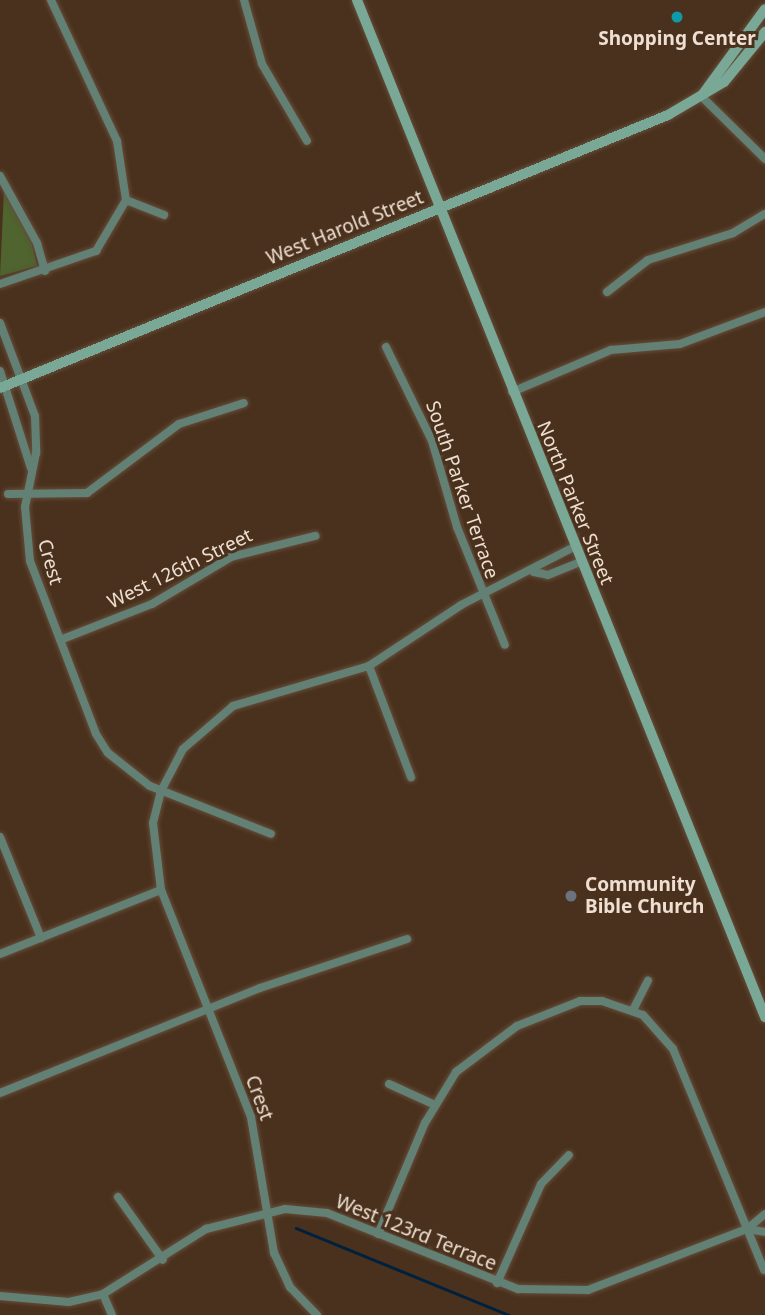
<!DOCTYPE html>
<style>
body{margin:0}
#map{position:relative;width:765px;height:1315px;overflow:hidden;background:#4a311d;font-family:"Noto Sans",sans-serif}
div>[style]{position:absolute}
.green>*{inset:0;background:#4f642f}
.stream>*{height:2.5px;margin:-1.25px;padding:0 1.25px;transform-origin:1.25px;border-radius:1.25px;background:#00213d}
.roads{filter:drop-shadow(0 0 2px #644d3a) drop-shadow(0 0 2px #644d3a)}
.street>*{height:8px;margin:-4px;padding:0 4px;transform-origin:4px;border-radius:4px;background:#638075}
.secondary>*{height:10px;margin:-5px;padding:0 5px;transform-origin:5px;border-radius:5px;background:#79a897}
.dots>*{width:19px;height:19px;translate:-50% -50%;box-sizing:border-box;border:4px solid #4a311d;border-radius:50%}
span{translate:-50% -50%;white-space:nowrap;text-align:center;line-height:1.15;-webkit-text-stroke:6px #4a311d;paint-order:stroke}
.poi-label{font-size:19px;color:#eedfd2;font-weight:700}
.left{translate:0 -50%;text-align:left}
.street-label{font-size:19px;color:#eedfd2}
</style>
<div id="map">
<div class="green">
<i style="clip-path:polygon(4px 190px,32px 243px,37px 266px,0 276px)"></i>
</div>
<div class="stream">
<i style="left:296px;top:1228px;width:230px;rotate:22.2deg"></i>
</div>
<div class="roads">
<div class="street">
<i style="left:244px;top:0;width:66px;rotate:74.3deg"></i>
<i style="left:262px;top:64px;width:89px;rotate:59.7deg"></i>
<i style="left:701px;top:96px;width:90px;rotate:44.5deg"></i>
<i style="left:0;top:176px;width:77px;rotate:61.1deg"></i>
<i style="left:37px;top:243px;width:29px;rotate:74deg"></i>
<i style="left:126px;top:200px;width:41px;rotate:21.5deg"></i>
<i style="left:0;top:284px;width:102px;rotate:-19deg"></i>
<i style="left:96px;top:251px;width:59px;rotate:-59.5deg"></i>
<i style="left:126px;top:200px;width:60px;rotate:-98.7deg"></i>
<i style="left:117px;top:141px;width:156px;rotate:-115.1deg"></i>
<i style="left:607px;top:292px;width:52px;rotate:-38deg"></i>
<i style="left:648px;top:260px;width:89px;rotate:-17.6deg"></i>
<i style="left:733px;top:233px;width:37px;rotate:-31deg"></i>
<i style="left:0;top:323px;width:99px;rotate:69.4deg"></i>
<i style="left:35px;top:416px;width:37px;rotate:88deg"></i>
<i style="left:36px;top:453px;width:55px;rotate:101.5deg"></i>
<i style="left:25px;top:507px;width:54px;rotate:84.7deg"></i>
<i style="left:30px;top:561px;width:185px;rotate:69.1deg"></i>
<i style="left:96px;top:734px;width:22px;rotate:58deg"></i>
<i style="left:108px;top:753px;width:53px;rotate:38.2deg"></i>
<i style="left:150px;top:786px;width:130px;rotate:21.6deg"></i>
<i style="left:386px;top:347px;width:105px;rotate:63.9deg"></i>
<i style="left:432px;top:441px;width:90px;rotate:73.8deg"></i>
<i style="left:457px;top:527px;width:127px;rotate:67.9deg"></i>
<i style="left:0;top:371px;width:102px;rotate:72.3deg"></i>
<i style="left:512px;top:392px;width:108px;rotate:-23deg"></i>
<i style="left:611px;top:350px;width:69px;rotate:-5deg"></i>
<i style="left:680px;top:344px;width:91px;rotate:-20.6deg"></i>
<i style="left:8px;top:494px;width:79px;rotate:-0.7deg"></i>
<i style="left:87px;top:493px;width:115px;rotate:-36.9deg"></i>
<i style="left:179px;top:424px;width:68px;rotate:-17.9deg"></i>
<i style="left:534px;top:572px;width:14px;rotate:12deg"></i>
<i style="left:548px;top:575px;width:35px;rotate:-22deg"></i>
<i style="left:60px;top:640px;width:99px;rotate:-21.4deg"></i>
<i style="left:152px;top:604px;width:92px;rotate:-30.7deg"></i>
<i style="left:231px;top:557px;width:87px;rotate:-14deg"></i>
<i style="left:369px;top:666px;width:119px;rotate:69.3deg"></i>
<i style="left:0;top:837px;width:109px;rotate:67.9deg"></i>
<i style="left:0;top:954px;width:173px;rotate:-21.7deg"></i>
<i style="left:633px;top:1010px;width:33px;rotate:-63deg"></i>
<i style="left:389px;top:1084px;width:51px;rotate:24.5deg"></i>
<i style="left:0;top:1093px;width:280px;rotate:-22deg"></i>
<i style="left:260px;top:988px;width:155px;rotate:-18.4deg"></i>
<i style="left:118px;top:1197px;width:77px;rotate:54.5deg"></i>
<i style="left:747px;top:1229px;width:18px;rotate:9deg"></i>
<i style="left:378px;top:1234px;width:121px;rotate:-67.1deg"></i>
<i style="left:425px;top:1123px;width:60px;rotate:-58.7deg"></i>
<i style="left:456px;top:1072px;width:76px;rotate:-37deg"></i>
<i style="left:517px;top:1026px;width:68px;rotate:-21.6deg"></i>
<i style="left:580px;top:1001px;width:22px"></i>
<i style="left:602px;top:1001px;width:43px;rotate:18.9deg"></i>
<i style="left:643px;top:1015px;width:45px;rotate:48.6deg"></i>
<i style="left:673px;top:1049px;width:239px;rotate:67.6deg"></i>
<i style="left:497px;top:1283px;width:108px;rotate:-66deg"></i>
<i style="left:541px;top:1184px;width:40px;rotate:-46deg"></i>
<i style="left:103px;top:1294px;width:23px;rotate:67deg"></i>
<i style="left:0;top:1296px;width:69px;rotate:5deg"></i>
<i style="left:69px;top:1302px;width:35px;rotate:-13deg"></i>
<i style="left:103px;top:1294px;width:122px;rotate:-32.3deg"></i>
<i style="left:206px;top:1229px;width:81px;rotate:-14.2deg"></i>
<i style="left:285px;top:1209px;width:42px;rotate:5.4deg"></i>
<i style="left:327px;top:1213px;width:206px;rotate:21.7deg"></i>
<i style="left:518px;top:1289px;width:70px;rotate:0.8deg"></i>
<i style="left:588px;top:1290px;width:170px;rotate:-21deg"></i>
<i style="left:747px;top:1229px;width:23px;rotate:-40deg"></i>
<i style="left:317px;top:1315px;width:39px;rotate:-134deg"></i>
<i style="left:290px;top:1287px;width:38px;rotate:-115deg"></i>
<i style="left:274px;top:1253px;width:138px;rotate:-99.6deg"></i>
<i style="left:251px;top:1117px;width:244px;rotate:-111.6deg"></i>
<i style="left:161px;top:890px;width:67px;rotate:-96.8deg"></i>
<i style="left:153px;top:823px;width:33px;rotate:-76deg"></i>
<i style="left:161px;top:791px;width:47px;rotate:-62.4deg"></i>
<i style="left:183px;top:749px;width:66px;rotate:-40.7deg"></i>
<i style="left:233px;top:706px;width:142px;rotate:-16.4deg"></i>
<i style="left:369px;top:666px;width:110px;rotate:-33.5deg"></i>
<i style="left:461px;top:605px;width:127px;rotate:-27.2deg"></i>
</div>
<div class="secondary">
<i style="left:357px;top:0;width:1096px;rotate:68.14deg"></i>
<i style="left:703px;top:94px;width:105px;rotate:-53.9deg"></i>
<i style="left:0;top:388px;width:722px;rotate:-22.23deg"></i>
<i style="left:668px;top:115px;width:65px;rotate:-30.5deg"></i>
<i style="left:724px;top:82px;width:65px;rotate:-50.6deg"></i>
</div>
</div>
<div class="dots">
<i style="left:677px;top:17px;background:#0f9aa8"></i>
<i style="left:571px;top:896px;background:#6b7280"></i>
</div>
<div class="poi-label">
<span style="left:677px;top:39px">Shopping Center</span>
<span class="left" style="left:585px;top:896px">Community<br>Bible Church</span>
</div>
<div class="street-label">
<span style="left:345px;top:228px;rotate:-22deg">West Harold Street</span>
<span style="left:462px;top:490px;rotate:71deg">South Parker Terrace</span>
<span style="left:575px;top:503px;rotate:68deg">North Parker Street</span>
<span style="left:50px;top:562px;rotate:74deg">Crest</span>
<span style="left:180px;top:569px;rotate:-26deg">West 126th Street</span>
<span style="left:259px;top:1098px;rotate:70deg">Crest</span>
<span style="left:416px;top:1233px;rotate:22deg">West 123rd Terrace</span>
</div>
</div>
